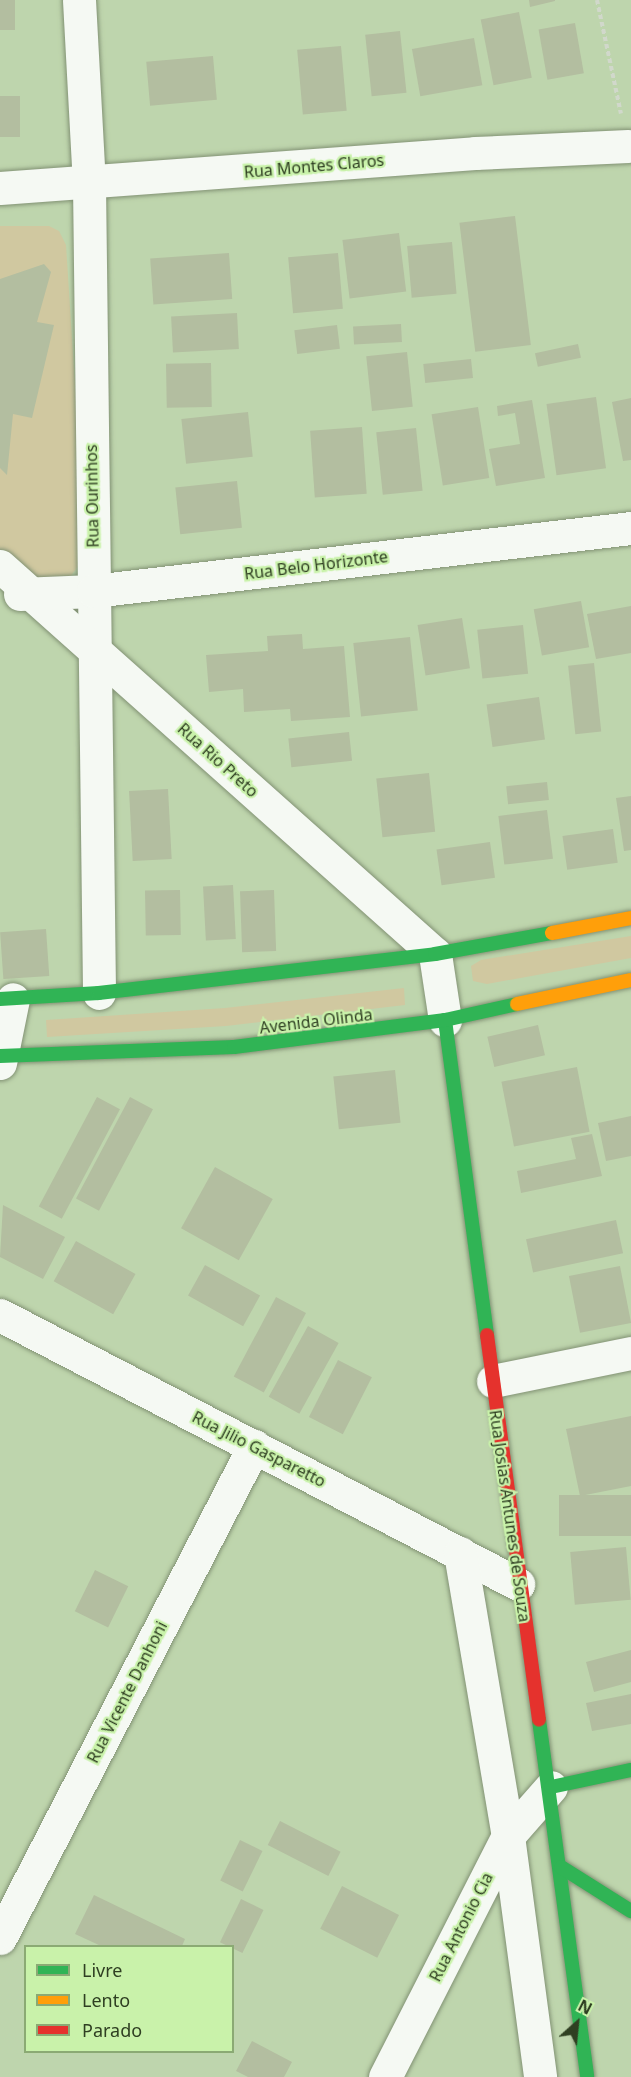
<!DOCTYPE html>
<style>
body{margin:0}
#map{position:relative;width:631px;height:2077px;overflow:hidden;background:#bed5ad;font-family:"Noto Sans",sans-serif}
div>[style]{position:absolute}
.green>*{inset:0;background:#d0c8a0}
.building>*{inset:0;background:#b3bea0;transform-origin:0 0}
.path>*{height:4px;margin-top:-2px;transform-origin:0;background:repeating-linear-gradient(90deg,#d1d8cb 0 4.5px,transparent 0 7.5px)}
.roads{filter:drop-shadow(0 0 2px #829274) drop-shadow(0 0 2px #829274)}
.street>*{height:33px;margin:-16.5px;padding:0 16.5px;transform-origin:16.5px;border-radius:16.5px;background:#f5f9f3}
.fast>*{height:14px;margin:-7px;padding:0 7px;transform-origin:7px;border-radius:7px;background:#30b455}
.slow>*{height:14px;margin:-7px;padding:0 7px;transform-origin:7px;border-radius:7px;background:#ff9f0a}
.jam>*{height:14px;margin:-7px;padding:0 7px;transform-origin:7px;border-radius:7px;background:#e5322d}
span{translate:-50% -50%;white-space:nowrap;text-align:center;line-height:1.15;-webkit-text-stroke:4.5px #c9f2aa;paint-order:stroke}
.street-label{font-size:16px;color:#2f3f22}
.legend{position:absolute;left:24px;top:1945px;width:210px;height:108px;box-sizing:border-box;background:#c9f2aa;border:2px solid #8baa74;margin:0;padding:8px 10px;list-style:none;font-size:18px;color:#2f3f22}
.legend li{display:flex;align-items:center;gap:12px;height:30px}
.legend b{width:30px;border:2px solid #8baa74}
.north{position:absolute;left:547px;top:1993px;width:60px;height:60px;-webkit-text-stroke:4px #c9f2aa;paint-order:stroke;rotate:27deg;font-size:16px;font-weight:700;line-height:24px;text-align:center;color:#2f3f22}
.north::after{content:'';display:block;margin:auto;width:21px;height:27px;background:#2f3f22;clip-path:polygon(50% 0,100% 100%,50% 72%,0 100%)}
</style>
<div id="map">
<div class="green">
<i style="clip-path:polygon(0 226px,49px 226px,59px 231px,66px 245px,86px 555px,68px 580px,32px 581px,0 552px)"></i>
<i style="clip-path:polygon(631px 936px,631px 958px,487px 984px,473px 981px,471px 966px,481px 960px)"></i>
<i style="clip-path:polygon(404px 988px,405px 1005px,226px 1026px,47px 1037px,46px 1020px,225px 1008px)"></i>
</div>
<div class="building">
<i style="left:0;top:0;width:15px;height:30px"></i>
<i style="clip-path:polygon(529px 0,555px 0,555px 1px,530px 7px)"></i>
<i style="left:519px;top:12px;width:67px;height:39px;rotate:79deg"></i>
<i style="left:575px;top:23px;width:51px;height:37px;rotate:80deg"></i>
<i style="left:400px;top:31px;width:62px;height:35px;rotate:84deg"></i>
<i style="left:474px;top:38px;width:48px;height:63px;rotate:80deg"></i>
<i style="left:341px;top:46px;width:65px;height:44px;rotate:85deg"></i>
<i style="left:213px;top:56px;width:44px;height:67px;rotate:85deg"></i>
<i style="left:0;top:96px;width:20px;height:41px"></i>
<i style="left:515px;top:216px;width:130px;height:56px;rotate:83deg"></i>
<i style="left:399px;top:233px;width:59px;height:57px;rotate:83deg"></i>
<i style="left:452px;top:242px;width:52px;height:45px;rotate:85deg"></i>
<i style="left:229px;top:253px;width:46px;height:79px;rotate:86deg"></i>
<i style="left:338px;top:253px;width:56px;height:50px;rotate:85deg"></i>
<i style="clip-path:polygon(44px 264px,51px 272px,37px 322px,54px 325px,32px 418px,13px 414px,7px 475px,0 468px,0 279px)"></i>
<i style="left:237px;top:313px;width:36px;height:66px;rotate:87deg"></i>
<i style="left:401px;top:324px;width:18px;height:48px;rotate:87deg"></i>
<i style="left:337px;top:325px;width:24px;height:43px;rotate:83deg"></i>
<i style="left:578px;top:344px;width:14px;height:44px;rotate:78deg"></i>
<i style="left:407px;top:352px;width:55px;height:41px;rotate:84deg"></i>
<i style="left:471px;top:359px;width:19px;height:48px;rotate:84deg"></i>
<i style="left:211px;top:363px;width:44px;height:45px;rotate:89deg"></i>
<i style="left:596px;top:397px;width:72px;height:50px;rotate:82deg"></i>
<i style="clip-path:polygon(631px 398px,631px 460px,623px 461px,612px 402px)"></i>
<i style="clip-path:polygon(532px 400px,545px 478px,496px 486px,489px 449px,520px 444px,515px 413px,498px 416px,497px 406px)"></i>
<i style="left:478px;top:407px;width:72px;height:47px;rotate:81deg"></i>
<i style="left:248px;top:412px;width:45px;height:67px;rotate:84deg"></i>
<i style="left:362px;top:427px;width:67px;height:52px;rotate:86deg"></i>
<i style="left:416px;top:428px;width:63px;height:40px;rotate:84deg"></i>
<i style="left:237px;top:481px;width:47px;height:62px;rotate:84deg"></i>
<i style="left:581px;top:601px;width:47px;height:48px;rotate:80deg"></i>
<i style="clip-path:polygon(631px 606px,631px 653px,596px 659px,587px 614px)"></i>
<i style="left:462px;top:618px;width:51px;height:45px;rotate:81deg"></i>
<i style="left:523px;top:625px;width:49px;height:46px;rotate:84deg"></i>
<i style="clip-path:polygon(302px 634px,303px 649px,344px 646px,350px 717px,291px 721px,290px 709px,244px 712px,243px 689px,209px 692px,206px 655px,268px 651px,267px 636px)"></i>
<i style="left:410px;top:637px;width:74px;height:57px;rotate:84deg"></i>
<i style="left:594px;top:663px;width:69px;height:26px;rotate:84deg"></i>
<i style="left:539px;top:697px;width:43px;height:53px;rotate:82deg"></i>
<i style="left:349px;top:732px;width:29px;height:61px;rotate:84deg"></i>
<i style="left:429px;top:773px;width:59px;height:53px;rotate:84deg"></i>
<i style="left:547px;top:782px;width:18px;height:41px;rotate:84deg"></i>
<i style="left:168px;top:789px;width:70px;height:39px;rotate:87deg"></i>
<i style="clip-path:polygon(631px 796px,631px 850px,624px 851px,616px 798px)"></i>
<i style="left:547px;top:810px;width:49px;height:49px;rotate:83deg"></i>
<i style="left:613px;top:829px;width:34px;height:51px;rotate:82deg"></i>
<i style="left:490px;top:842px;width:36px;height:54px;rotate:82deg"></i>
<i style="left:233px;top:885px;width:54px;height:30px;rotate:87deg"></i>
<i style="left:180px;top:890px;width:45px;height:35px;rotate:89deg"></i>
<i style="left:274px;top:890px;width:61px;height:34px;rotate:88deg"></i>
<i style="left:46px;top:929px;width:47px;height:46px;rotate:86deg"></i>
<i style="left:538px;top:1025px;width:31px;height:52px;rotate:77deg"></i>
<i style="left:577px;top:1067px;width:66px;height:77px;rotate:79deg"></i>
<i style="left:395px;top:1070px;width:53px;height:62px;rotate:84deg"></i>
<i style="left:97px;top:1097px;width:26px;height:124px;rotate:28deg"></i>
<i style="left:130px;top:1097px;width:26px;height:115px;rotate:28deg"></i>
<i style="clip-path:polygon(631px 1116px,631px 1156px,606px 1161px,598px 1123px)"></i>
<i style="clip-path:polygon(592px 1134px,602px 1176px,521px 1193px,517px 1171px,576px 1159px,571px 1138px)"></i>
<i style="left:215px;top:1167px;width:66px;height:70px;rotate:29deg"></i>
<i style="clip-path:polygon(3px 1205px,65px 1237px,43px 1279px,0 1257px)"></i>
<i style="left:616px;top:1220px;width:34px;height:92px;rotate:78deg"></i>
<i style="left:76px;top:1241px;width:68px;height:46px;rotate:29deg"></i>
<i style="left:205px;top:1265px;width:63px;height:35px;rotate:29deg"></i>
<i style="left:620px;top:1266px;width:58px;height:52px;rotate:79deg"></i>
<i style="left:276px;top:1297px;width:34px;height:90px;rotate:28deg"></i>
<i style="left:308px;top:1326px;width:35px;height:81px;rotate:29deg"></i>
<i style="left:338px;top:1360px;width:38px;height:64px;rotate:27deg"></i>
<i style="clip-path:polygon(631px 1416px,631px 1486px,580px 1496px,566px 1429px)"></i>
<i style="left:631px;top:1495px;width:41px;height:72px;rotate:90deg"></i>
<i style="left:626px;top:1547px;width:53px;height:56px;rotate:85deg"></i>
<i style="left:95px;top:1570px;width:37px;height:46px;rotate:26deg"></i>
<i style="clip-path:polygon(631px 1650px,631px 1682px,594px 1692px,586px 1662px)"></i>
<i style="clip-path:polygon(631px 1694px,631px 1724px,592px 1731px,586px 1703px)"></i>
<i style="left:280px;top:1821px;width:68px;height:27px;rotate:27deg"></i>
<i style="left:240px;top:1840px;width:25px;height:45px;rotate:26deg"></i>
<i style="left:342px;top:1886px;width:64px;height:48px;rotate:27deg"></i>
<i style="clip-path:polygon(94px 1895px,185px 1939px,182px 1946px,101px 1946px,75px 1934px)"></i>
<i style="left:241px;top:1899px;width:25px;height:48px;rotate:26deg"></i>
<i style="clip-path:polygon(252px 2041px,292px 2062px,284px 2077px,248px 2077px,236px 2071px)"></i>
</div>
<div class="path">
<i style="left:597px;top:0;width:116px;rotate:78.1deg"></i>
</div>
<div class="roads">
<div class="street">
<i style="left:79px;top:0;width:184px;rotate:86.9deg"></i>
<i style="left:89px;top:184px;width:809px;rotate:89.29deg"></i>
<i style="left:0;top:188px;width:476px;rotate:-4.2deg"></i>
<i style="left:475px;top:153px;width:153px;rotate:-2.6deg"></i>
<i style="left:0;top:566px;width:583px;rotate:41.73deg"></i>
<i style="left:435px;top:954px;width:67px;rotate:81.4deg"></i>
<i style="left:20px;top:594px;width:73px;rotate:-2.4deg"></i>
<i style="left:93px;top:591px;width:542px;rotate:-6.68deg"></i>
<i style="left:0;top:1063px;width:65px;rotate:-78.5deg"></i>
<i style="left:0;top:1315px;width:584px;rotate:27.44deg"></i>
<i style="left:493px;top:1381px;width:141px;rotate:-11.5deg"></i>
<i style="left:460px;top:1553px;width:287px;rotate:80.4deg"></i>
<i style="left:508px;top:1836px;width:243px;rotate:82.4deg"></i>
<i style="left:0;top:1938px;width:554px;rotate:-62.69deg"></i>
<i style="left:385px;top:2077px;width:271px;rotate:-63deg"></i>
<i style="left:508px;top:1836px;width:65px;rotate:-48.7deg"></i>
</div>
<div class="fast">
<i style="left:0;top:999px;width:99px;rotate:-3.5deg"></i>
<i style="left:99px;top:993px;width:338px;rotate:-6.6deg"></i>
<i style="left:435px;top:954px;width:119px;rotate:-10.2deg"></i>
<i style="left:445px;top:1020px;width:318px;rotate:82.4deg"></i>
<i style="left:0;top:1056px;width:234px;rotate:-2.2deg"></i>
<i style="left:234px;top:1047px;width:213px;rotate:-7.3deg"></i>
<i style="left:445px;top:1020px;width:74px;rotate:-12.5deg"></i>
<i style="left:539px;top:1720px;width:360px;rotate:82.3deg"></i>
<i style="left:551px;top:1787px;width:82px;rotate:-12deg"></i>
<i style="left:561px;top:1867px;width:83px;rotate:32.2deg"></i>
</div>
<div class="slow">
<i style="left:552px;top:933px;width:80px;rotate:-10.8deg"></i>
<i style="left:517px;top:1004px;width:116px;rotate:-11.9deg"></i>
</div>
<div class="jam">
<i style="left:487px;top:1335px;width:388px;rotate:82.3deg"></i>
</div>
</div>
<div class="street-label">
<span style="left:314px;top:166px;rotate:-5deg">Rua Montes Claros</span>
<span style="left:92px;top:496px;rotate:-91deg">Rua Ourinhos</span>
<span style="left:316px;top:565px;rotate:-7deg">Rua Belo Horizonte</span>
<span style="left:218px;top:760px;rotate:42deg">Rua Rio Preto</span>
<span style="left:316px;top:1021px;rotate:-7deg">Avenida Olinda</span>
<span style="left:259px;top:1449px;rotate:27deg">Rua Jilio Gasparetto</span>
<span style="left:510px;top:1516px;rotate:82deg">Rua Josias Antunes de Souza</span>
<span style="left:127px;top:1692px;rotate:-63deg">Rua Vicente Danhoni</span>
<span style="left:461px;top:1927px;rotate:-63deg">Rua Antonio Cia</span>
</div>
<ul class="legend">
<li><b style="height:8px;background:#30b455"></b>Livre</li>
<li><b style="height:8px;background:#ff9f0a"></b>Lento</li>
<li><b style="height:8px;background:#e5322d"></b>Parado</li>
</ul>
<div class="north">N</div>
</div>
